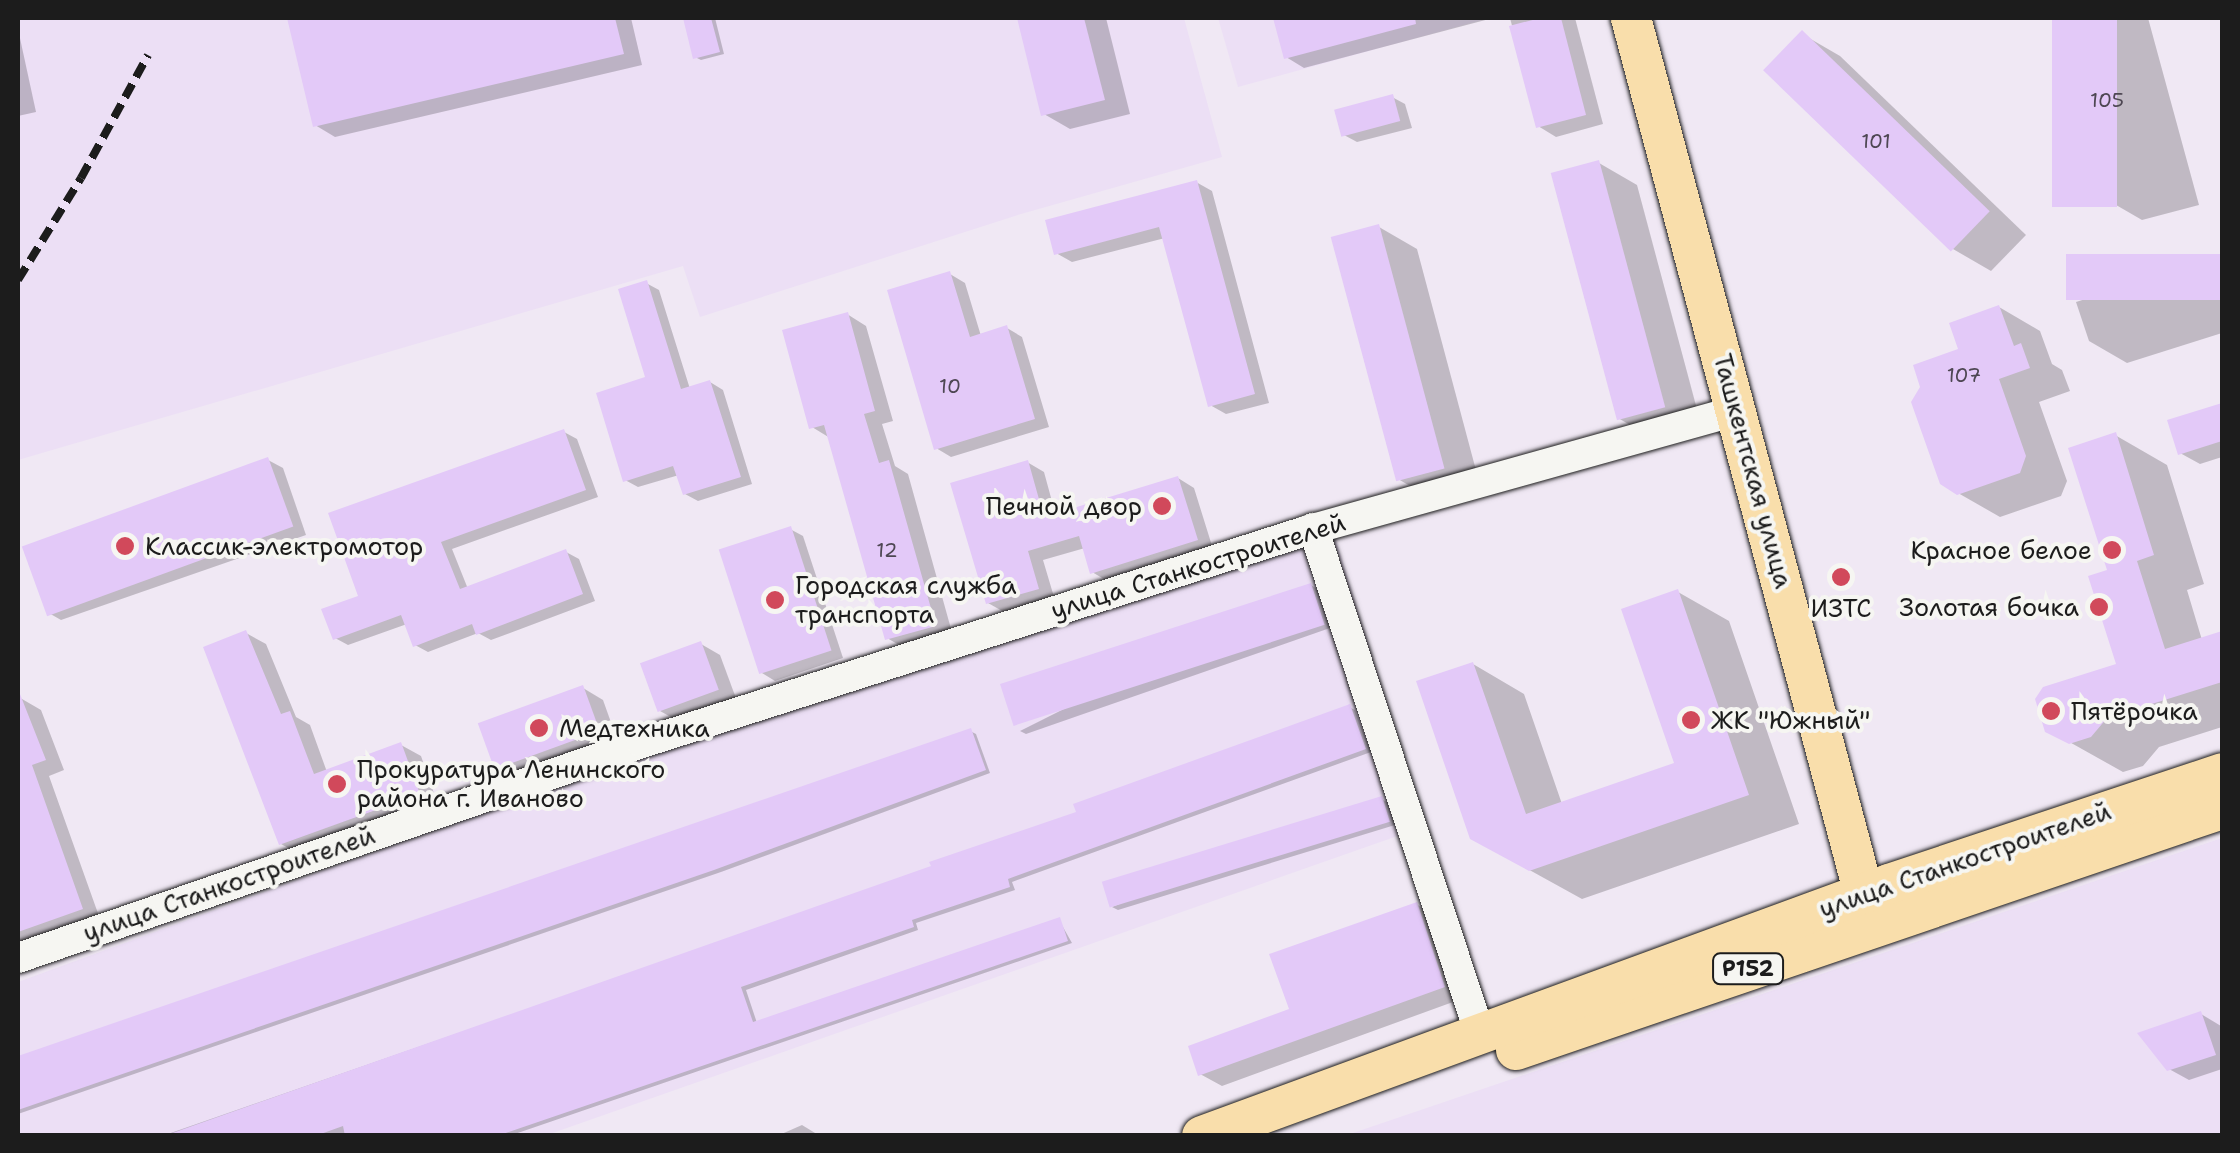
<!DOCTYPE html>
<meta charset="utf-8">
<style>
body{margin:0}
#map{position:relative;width:2240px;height:1153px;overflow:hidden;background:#f0e8f4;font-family:"Shantell Sans",sans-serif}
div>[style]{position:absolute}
.built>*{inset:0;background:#ecdff5}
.shadow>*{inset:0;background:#0003}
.building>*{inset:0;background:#e3c9f8;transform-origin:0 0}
.roads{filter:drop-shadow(0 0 2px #1c1c1c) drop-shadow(0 0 2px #1c1c1c)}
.minor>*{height:30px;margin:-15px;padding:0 15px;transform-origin:15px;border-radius:15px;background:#f6f6f2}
.major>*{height:40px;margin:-20px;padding:0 20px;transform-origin:20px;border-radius:20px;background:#f9deab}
.rail>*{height:8px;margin-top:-4px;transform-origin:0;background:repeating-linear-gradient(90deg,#1c1c1c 0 15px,transparent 0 23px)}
.dots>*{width:28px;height:28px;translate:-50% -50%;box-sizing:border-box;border:5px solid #f6f6f2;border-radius:50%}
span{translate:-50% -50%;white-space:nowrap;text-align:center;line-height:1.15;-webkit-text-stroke:8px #f6f6f2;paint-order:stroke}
.number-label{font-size:20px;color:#4e4753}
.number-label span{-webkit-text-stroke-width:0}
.shield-label span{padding:2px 8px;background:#f6f6f2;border:2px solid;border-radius:8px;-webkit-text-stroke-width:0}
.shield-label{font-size:22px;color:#1c1c1c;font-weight:700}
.street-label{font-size:25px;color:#1c1c1c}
.poi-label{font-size:25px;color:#1c1c1c}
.right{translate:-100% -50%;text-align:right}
.left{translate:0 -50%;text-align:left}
.frame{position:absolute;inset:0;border:20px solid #1c1c1c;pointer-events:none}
</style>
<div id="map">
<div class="built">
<i style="clip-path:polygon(18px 18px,1184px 18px,1222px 157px,1021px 214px,700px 317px,683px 266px,18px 460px)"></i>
<i style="clip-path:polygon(1218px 18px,1489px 18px,1238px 87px)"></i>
<i style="clip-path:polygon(1332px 527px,1426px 826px,547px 1135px,18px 1136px,18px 982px,486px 811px)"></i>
<i style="clip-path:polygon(2222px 838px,2222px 1135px,1347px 1135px)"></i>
</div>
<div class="shadow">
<i style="clip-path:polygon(290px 18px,631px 18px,642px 65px,335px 137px,315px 125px)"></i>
<i style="clip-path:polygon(685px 18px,715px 18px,724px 54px,701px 60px,695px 57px)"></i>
<i style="clip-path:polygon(1019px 18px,1106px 18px,1130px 114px,1070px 129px,1044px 114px)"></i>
<i style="clip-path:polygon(1275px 18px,1493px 18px,1304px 68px,1286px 57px)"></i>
<i style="clip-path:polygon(1510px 18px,1575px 18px,1603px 124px,1556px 137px,1538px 126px)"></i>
<i style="clip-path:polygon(2055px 18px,2148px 18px,2199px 205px,2142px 220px,2104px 198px)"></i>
<i style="clip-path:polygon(18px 29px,36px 112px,18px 116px)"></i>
<i style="clip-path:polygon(1802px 34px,1840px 56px,2026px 235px,1991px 271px,1953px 249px,1766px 70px)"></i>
<i style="clip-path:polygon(1392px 97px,1405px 104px,1412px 128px,1357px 142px,1344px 135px)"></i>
<i style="clip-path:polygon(1599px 163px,1637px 185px,1702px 428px,1656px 440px,1618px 418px)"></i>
<i style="clip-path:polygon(1196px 182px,1212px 191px,1269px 403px,1226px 414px,1210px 405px,1165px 238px,1072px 262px,1056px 253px)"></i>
<i style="clip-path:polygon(1379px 227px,1417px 249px,1481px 489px,1436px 501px,1398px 479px)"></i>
<i style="clip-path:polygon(2222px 256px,2222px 333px,2127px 363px,2089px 341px,2076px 302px)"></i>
<i style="clip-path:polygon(950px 274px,965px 283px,981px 336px,1007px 328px,1022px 337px,1049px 427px,951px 457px,936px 448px)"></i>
<i style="clip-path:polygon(646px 283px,659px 290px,690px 389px,710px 382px,723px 390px,752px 484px,698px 501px,685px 494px,679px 475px,638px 487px,625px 480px,648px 379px)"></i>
<i style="clip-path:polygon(1999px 307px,2040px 331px,2052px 364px,2062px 370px,2070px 391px,2039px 402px,2067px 481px,2061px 496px,2000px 517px,1958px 493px,1962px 350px)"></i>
<i style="clip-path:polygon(847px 314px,866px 326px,893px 421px,882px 424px,895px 466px,908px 474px,953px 636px,906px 649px,887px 638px,830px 438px,812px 427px)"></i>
<i style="clip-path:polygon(2222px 406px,2222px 457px,2200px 464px,2180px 453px,2171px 422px)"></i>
<i style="clip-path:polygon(564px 432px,577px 439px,598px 497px,452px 549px,468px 589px,566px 552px,579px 559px,595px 601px,491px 640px,478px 633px,428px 652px,415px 645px,407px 624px,348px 645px,335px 638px,361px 597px)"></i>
<i style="clip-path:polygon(2115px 435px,2167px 465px,2204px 584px,2187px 590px,2202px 640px,2222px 633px,2222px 727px,2159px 747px,2143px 766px,2123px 772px,2048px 730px,2119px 666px,2110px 572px)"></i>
<i style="clip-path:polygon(268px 460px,283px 468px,306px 535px,61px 620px,47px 612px)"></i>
<i style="clip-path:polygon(1027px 462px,1044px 472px,1056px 516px,1178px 478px,1194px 488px,1213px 549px,1109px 582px,1092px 572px,1085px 548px,1043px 560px,1054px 597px,1004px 612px,988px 603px)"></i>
<i style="clip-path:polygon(790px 529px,803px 536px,843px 658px,775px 681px,762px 673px)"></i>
<i style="clip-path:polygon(1311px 585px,1317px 589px,1330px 628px,1026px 734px,1020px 731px)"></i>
<i style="clip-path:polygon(1678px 592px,1729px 621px,1799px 824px,1582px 899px,1524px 867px,1473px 664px,1524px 694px,1562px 804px,1677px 764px)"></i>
<i style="clip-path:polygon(246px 633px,266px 644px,296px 717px,310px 725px,327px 772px,401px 745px,421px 756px,438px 805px,301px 855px,281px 844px)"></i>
<i style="clip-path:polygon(701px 644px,720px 655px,737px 701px,680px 722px,660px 711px)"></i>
<i style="clip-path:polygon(583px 688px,603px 700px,618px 742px,517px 780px,497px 769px)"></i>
<i style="clip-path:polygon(22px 699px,41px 710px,64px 770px,49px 776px,100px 919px,18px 949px,18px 701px)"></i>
<i style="clip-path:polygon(1349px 707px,1355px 710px,1371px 752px,1012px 882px,1015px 890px,916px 923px,918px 930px,746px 990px,757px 1023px,1059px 920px,1072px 943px,509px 1136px,162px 1136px,934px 868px)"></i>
<i style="clip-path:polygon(970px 731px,976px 734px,990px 773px,721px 872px,18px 1114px,18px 1059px)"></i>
<i style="clip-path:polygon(1381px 799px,1387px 802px,1395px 825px,1118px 910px,1112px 907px)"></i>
<i style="clip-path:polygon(1416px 904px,1438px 917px,1464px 998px,1222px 1086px,1200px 1074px,1292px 1010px)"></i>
<i style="clip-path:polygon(2201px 1014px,2221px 1026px,2222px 1069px,2189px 1080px,2169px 1069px)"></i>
<i style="clip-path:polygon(802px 1125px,820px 1136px,777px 1136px)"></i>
</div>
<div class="building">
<i style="clip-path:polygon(287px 18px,615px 18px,624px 54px,313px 127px)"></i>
<i style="clip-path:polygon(683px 18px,711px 18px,720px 52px,693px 59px)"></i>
<i style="clip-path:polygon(1017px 18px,1084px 18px,1105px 100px,1041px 116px)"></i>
<i style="clip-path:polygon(1273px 18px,1415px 18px,1416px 24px,1284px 59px)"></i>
<i style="clip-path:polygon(1540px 18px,1561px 18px,1586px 115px,1536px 128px,1509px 26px)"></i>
<i style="left:2052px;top:18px;width:65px;height:189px"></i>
<i style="left:1802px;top:30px;width:261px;height:56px;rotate:44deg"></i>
<i style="left:1393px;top:94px;width:28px;height:61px;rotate:75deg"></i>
<i style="left:1599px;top:160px;width:256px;height:50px;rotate:75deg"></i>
<i style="clip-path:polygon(1197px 180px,1255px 394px,1208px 407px,1159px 227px,1054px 255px,1045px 220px)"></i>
<i style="left:1379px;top:224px;width:253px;height:50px;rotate:75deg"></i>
<i style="left:2222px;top:254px;width:46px;height:156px;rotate:90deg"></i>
<i style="clip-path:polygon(950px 271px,970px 337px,1007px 325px,1035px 419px,934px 450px,887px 290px)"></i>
<i style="clip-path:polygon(647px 280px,681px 389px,710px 380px,741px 477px,683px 495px,673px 466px,623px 482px,596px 393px,645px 377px,618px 289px)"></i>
<i style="clip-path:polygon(1999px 305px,2014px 346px,2021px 343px,2030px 368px,1999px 379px,2026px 456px,2020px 473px,1957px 495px,1940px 484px,1911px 402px,1920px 387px,1913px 365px,1958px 349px,1949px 323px)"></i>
<i style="clip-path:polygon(848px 312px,875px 411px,864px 414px,879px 463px,889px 460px,936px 626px,885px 640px,824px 425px,809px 429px,782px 330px)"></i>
<i style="clip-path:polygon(2222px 403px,2222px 441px,2178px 455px,2167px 420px)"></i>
<i style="clip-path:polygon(564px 429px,586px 490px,441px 542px,460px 589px,566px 549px,583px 594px,476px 635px,472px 624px,413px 647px,401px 615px,333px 640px,321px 609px,358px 596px,328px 513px)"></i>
<i style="clip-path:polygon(2116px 432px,2154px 555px,2137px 561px,2165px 649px,2222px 631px,2222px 682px,2107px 718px,2091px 737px,2069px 744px,2045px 732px,2035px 699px,2043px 687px,2116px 664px,2088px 576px,2107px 570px,2068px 448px)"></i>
<i style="left:268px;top:457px;width:74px;height:262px;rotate:70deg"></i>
<i style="clip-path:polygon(1028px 460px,1044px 517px,1178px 476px,1198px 540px,1090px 574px,1079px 536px,1028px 551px,1039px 589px,986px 604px,950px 483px)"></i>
<i style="left:791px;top:526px;width:131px;height:76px;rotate:72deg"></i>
<i style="left:1311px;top:583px;width:44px;height:327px;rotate:72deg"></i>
<i style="clip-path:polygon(1678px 589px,1749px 795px,1529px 871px,1470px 839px,1416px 681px,1473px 662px,1526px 814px,1674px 763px,1621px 609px)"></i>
<i style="clip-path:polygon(246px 630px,281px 714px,290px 711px,314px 774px,401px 742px,420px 794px,279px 845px,203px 647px)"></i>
<i style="left:701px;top:641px;width:52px;height:65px;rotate:70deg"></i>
<i style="left:583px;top:685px;width:49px;height:112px;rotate:70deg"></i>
<i style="clip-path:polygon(18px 689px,46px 760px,32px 765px,83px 909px,18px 932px)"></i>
<i style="clip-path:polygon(1350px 704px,1366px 749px,1008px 879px,1010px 887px,912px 920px,914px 927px,741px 987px,753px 1022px,1060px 917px,1068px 941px,497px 1136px,345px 1136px,343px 1126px,315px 1136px,164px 1136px,931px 866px,929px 862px,1076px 812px,1073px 804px)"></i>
<i style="clip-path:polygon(971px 728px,986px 770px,714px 870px,18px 1110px,18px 1056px)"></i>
<i style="left:1382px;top:796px;width:27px;height:293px;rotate:73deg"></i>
<i style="clip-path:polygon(1417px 902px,1445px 987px,1198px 1076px,1188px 1046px,1289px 1009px,1269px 954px)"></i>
<i style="clip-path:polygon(2201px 1011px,2216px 1055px,2167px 1071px,2137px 1033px)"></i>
</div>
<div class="roads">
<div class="minor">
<i style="left:1313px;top:528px;width:533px;rotate:71.74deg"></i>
<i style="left:18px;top:958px;width:660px;rotate:-19.01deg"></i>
<i style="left:642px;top:743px;width:697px;rotate:-17.71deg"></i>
<i style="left:1306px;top:531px;width:446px;rotate:-15.6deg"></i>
</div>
<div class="major">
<i style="left:1631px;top:18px;width:930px;rotate:75.11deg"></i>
<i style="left:1516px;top:1050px;width:746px;rotate:-18.85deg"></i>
<i style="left:1202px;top:1136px;width:732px;rotate:-20.14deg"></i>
<i style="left:1889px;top:884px;width:351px;rotate:-18.4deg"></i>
</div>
</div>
<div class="rail">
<i style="left:18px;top:280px;width:120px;rotate:-58.3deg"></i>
<i style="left:81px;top:178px;width:140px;rotate:-61.4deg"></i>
</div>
<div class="dots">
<i style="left:1162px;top:506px;background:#d1495b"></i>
<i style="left:125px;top:546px;background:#d1495b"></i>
<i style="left:2112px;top:550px;background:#d1495b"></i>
<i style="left:1841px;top:577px;background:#d1495b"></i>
<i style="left:775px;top:600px;background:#d1495b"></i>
<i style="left:2099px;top:607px;background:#d1495b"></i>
<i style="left:2051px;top:711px;background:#d1495b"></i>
<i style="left:1691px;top:720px;background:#d1495b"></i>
<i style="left:539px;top:728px;background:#d1495b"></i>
<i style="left:337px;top:784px;background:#d1495b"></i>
</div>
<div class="number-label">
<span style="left:2107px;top:100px">105</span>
<span style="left:1876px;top:141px">101</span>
<span style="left:1964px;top:375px">107</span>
<span style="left:950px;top:386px">10</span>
<span style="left:887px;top:550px">12</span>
</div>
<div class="shield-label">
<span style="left:1748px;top:969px">Р152</span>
</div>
<div class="street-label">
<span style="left:1753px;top:471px;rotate:75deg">Ташкентская улица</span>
<span style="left:1198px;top:566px;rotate:-17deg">улица Станкостроителей</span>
<span style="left:1965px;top:860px;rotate:-19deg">улица Станкостроителей</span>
<span style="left:229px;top:884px;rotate:-19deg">улица Станкостроителей</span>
</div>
<div class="poi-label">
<span class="right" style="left:1142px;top:506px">Печной двор</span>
<span class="left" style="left:145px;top:546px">Классик-электромотор</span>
<span class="right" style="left:2092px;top:550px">Красное белое</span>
<span class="left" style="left:795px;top:600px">Городская служба<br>транспорта</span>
<span class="right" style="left:2079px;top:607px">Золотая бочка</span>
<span style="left:1841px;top:608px">ИЗТС</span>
<span class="left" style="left:2071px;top:711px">Пятёрочка</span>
<span class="left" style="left:1711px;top:720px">ЖК "Южный"</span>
<span class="left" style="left:559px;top:728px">Медтехника</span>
<span class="left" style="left:357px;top:784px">Прокуратура Ленинского<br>района г. Иваново</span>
</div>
<div class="frame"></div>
</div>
